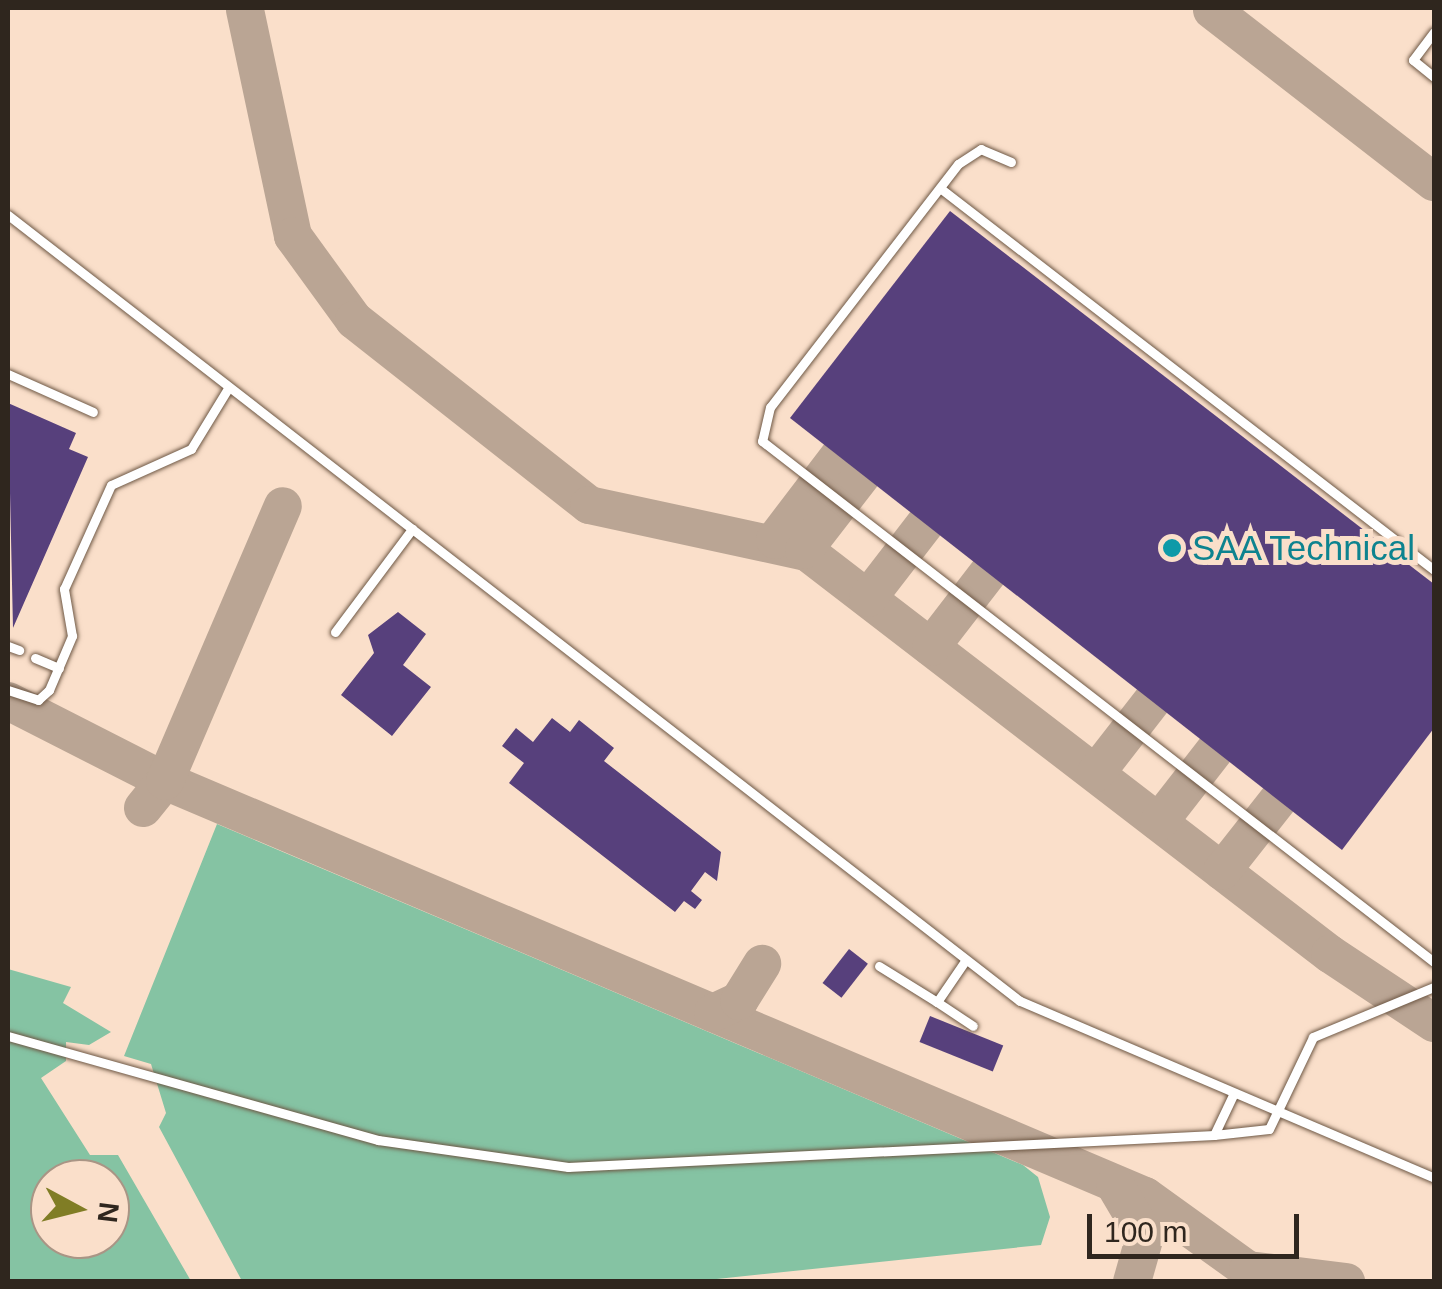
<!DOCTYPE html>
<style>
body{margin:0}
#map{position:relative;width:1442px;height:1289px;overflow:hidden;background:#fadfca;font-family:Helvetica,sans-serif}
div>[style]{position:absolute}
.green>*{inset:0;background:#85c3a3}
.taxiway>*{height:38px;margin:-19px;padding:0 19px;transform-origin:19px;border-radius:19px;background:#baa594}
.building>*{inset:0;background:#57407c;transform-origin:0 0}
.roads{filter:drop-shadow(0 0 2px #6e5845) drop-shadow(0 0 2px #6e5845)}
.service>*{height:9px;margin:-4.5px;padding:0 4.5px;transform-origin:4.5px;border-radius:4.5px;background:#fff}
.dots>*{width:28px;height:28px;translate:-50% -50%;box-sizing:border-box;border:5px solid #fadfca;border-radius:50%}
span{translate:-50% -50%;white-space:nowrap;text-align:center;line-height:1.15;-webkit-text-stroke:10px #fadfca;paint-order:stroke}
.culture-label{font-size:35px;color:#0d838f}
.left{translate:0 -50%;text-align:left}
.frame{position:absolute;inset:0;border:10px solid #2f261e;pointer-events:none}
.north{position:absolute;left:30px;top:1159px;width:100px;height:100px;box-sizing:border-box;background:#fadfca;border:2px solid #a99585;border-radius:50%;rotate:97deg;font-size:28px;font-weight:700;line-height:40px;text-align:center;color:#2f261e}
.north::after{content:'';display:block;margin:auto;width:35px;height:45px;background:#807d25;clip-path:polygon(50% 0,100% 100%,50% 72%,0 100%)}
.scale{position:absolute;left:1087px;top:1214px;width:212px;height:45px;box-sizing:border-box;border:5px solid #2f261e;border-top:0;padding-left:12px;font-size:30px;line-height:35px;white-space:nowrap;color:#2f261e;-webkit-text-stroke:8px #fadfca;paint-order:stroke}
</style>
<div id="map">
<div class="green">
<i style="clip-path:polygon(217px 824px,1023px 1165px,1038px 1177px,1050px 1217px,1041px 1245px,698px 1281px,242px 1281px,159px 1127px,166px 1113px,151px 1064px,124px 1056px)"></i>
<i style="clip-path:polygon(evenodd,8px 969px,71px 987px,63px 1003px,111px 1032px,89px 1045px,66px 1042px,66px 1061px,41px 1078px,90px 1155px,118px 1155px,191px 1281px,8px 1281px,8px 969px,50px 1179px,110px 1179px,110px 1239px,50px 1239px,50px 1179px)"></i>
</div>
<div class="taxiway">
<i style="left:245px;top:10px;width:231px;rotate:78deg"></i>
<i style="left:293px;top:236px;width:104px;rotate:54deg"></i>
<i style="left:354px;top:320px;width:299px;rotate:38.2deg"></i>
<i style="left:589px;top:505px;width:223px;rotate:12.2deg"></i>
<i style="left:807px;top:552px;width:660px;rotate:37.55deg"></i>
<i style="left:1330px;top:954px;width:125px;rotate:33.6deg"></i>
<i style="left:1212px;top:10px;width:281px;rotate:37.8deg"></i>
<i style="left:775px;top:540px;width:106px;rotate:-52.7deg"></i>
<i style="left:804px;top:550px;width:95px;rotate:-52.3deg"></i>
<i style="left:868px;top:598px;width:93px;rotate:-52.4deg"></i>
<i style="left:931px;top:647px;width:93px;rotate:-52.4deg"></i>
<i style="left:8px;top:701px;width:176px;rotate:27deg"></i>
<i style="left:165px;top:781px;width:1064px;rotate:22.95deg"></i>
<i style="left:1145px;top:1196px;width:127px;rotate:35.7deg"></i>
<i style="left:1248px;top:1270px;width:99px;rotate:7deg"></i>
<i style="left:1096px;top:773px;width:91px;rotate:-52.1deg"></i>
<i style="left:143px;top:808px;width:35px;rotate:-51deg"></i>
<i style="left:165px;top:781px;width:299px;rotate:-66.8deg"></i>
<i style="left:1159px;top:822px;width:91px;rotate:-52.1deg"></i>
<i style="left:1222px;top:871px;width:90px;rotate:-51.7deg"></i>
<i style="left:713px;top:1013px;width:29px;rotate:-25deg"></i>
<i style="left:739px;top:1001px;width:44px;rotate:-58.1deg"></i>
<i style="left:1115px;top:1185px;width:59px;rotate:59.5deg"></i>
<i style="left:1145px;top:1236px;width:48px;rotate:105.8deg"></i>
</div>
<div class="building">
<i style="clip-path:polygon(950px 211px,1434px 584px,1434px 728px,1342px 850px,790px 418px)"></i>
<i style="clip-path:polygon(8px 403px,76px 433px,69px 449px,88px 457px,13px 628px)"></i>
<i style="clip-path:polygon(398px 612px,426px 634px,403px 665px,431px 687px,392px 736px,341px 695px,374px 653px,368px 635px)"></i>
<i style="clip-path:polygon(552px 718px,570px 732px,579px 720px,614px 748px,604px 761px,721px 852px,717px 881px,705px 872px,691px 891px,702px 900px,695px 909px,684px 901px,675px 912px,509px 783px,524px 763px,502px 746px,516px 728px,533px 742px)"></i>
<i style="left:849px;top:949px;width:24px;height:43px;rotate:38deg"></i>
<i style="left:930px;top:1016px;width:79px;height:28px;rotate:22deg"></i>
</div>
<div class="roads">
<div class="service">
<i style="left:1434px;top:32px;width:35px;rotate:127deg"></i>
<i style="left:1413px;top:60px;width:27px;rotate:39deg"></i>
<i style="left:1011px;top:162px;width:33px;rotate:-157deg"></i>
<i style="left:981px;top:149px;width:27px;rotate:147deg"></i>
<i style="left:958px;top:164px;width:307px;rotate:127.7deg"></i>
<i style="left:770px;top:407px;width:35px;rotate:103deg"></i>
<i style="left:762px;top:441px;width:850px;rotate:37.79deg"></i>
<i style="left:940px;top:188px;width:624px;rotate:37.71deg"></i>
<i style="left:8px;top:215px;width:1281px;rotate:37.84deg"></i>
<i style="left:1020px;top:1001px;width:450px;rotate:23.1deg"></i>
<i style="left:8px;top:374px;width:93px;rotate:24.1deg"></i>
<i style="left:335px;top:632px;width:129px;rotate:-53.2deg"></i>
<i style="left:8px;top:646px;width:12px;rotate:20deg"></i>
<i style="left:35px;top:658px;width:26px;rotate:23deg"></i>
<i style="left:8px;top:690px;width:32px;rotate:18deg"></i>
<i style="left:38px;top:700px;width:15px;rotate:-42deg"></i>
<i style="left:49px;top:690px;width:59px;rotate:-66.9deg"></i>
<i style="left:72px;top:636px;width:48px;rotate:-99.7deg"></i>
<i style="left:64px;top:589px;width:114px;rotate:-65.7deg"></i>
<i style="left:111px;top:485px;width:88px;rotate:-24.2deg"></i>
<i style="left:191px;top:449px;width:69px;rotate:-58.6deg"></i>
<i style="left:879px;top:966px;width:68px;rotate:31.8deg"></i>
<i style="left:937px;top:1002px;width:50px;rotate:-55.7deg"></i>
<i style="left:937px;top:1002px;width:43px;rotate:33.7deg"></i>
<i style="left:8px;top:1036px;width:384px;rotate:15.7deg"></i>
<i style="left:378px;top:1140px;width:192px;rotate:8.1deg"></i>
<i style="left:568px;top:1167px;width:647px;rotate:-2.84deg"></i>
<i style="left:1214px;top:1135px;width:44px;rotate:-64.6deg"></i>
<i style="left:1214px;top:1135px;width:55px;rotate:-6.2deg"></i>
<i style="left:1269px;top:1129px;width:102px;rotate:-64.4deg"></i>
<i style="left:1313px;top:1037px;width:131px;rotate:-22.5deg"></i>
</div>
</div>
<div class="dots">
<i style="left:1172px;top:548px;background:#0f9aa8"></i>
</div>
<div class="culture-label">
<span class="left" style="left:1192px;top:548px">SAA Technical</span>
</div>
<div class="frame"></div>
<div class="north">N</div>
<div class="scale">100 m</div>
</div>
